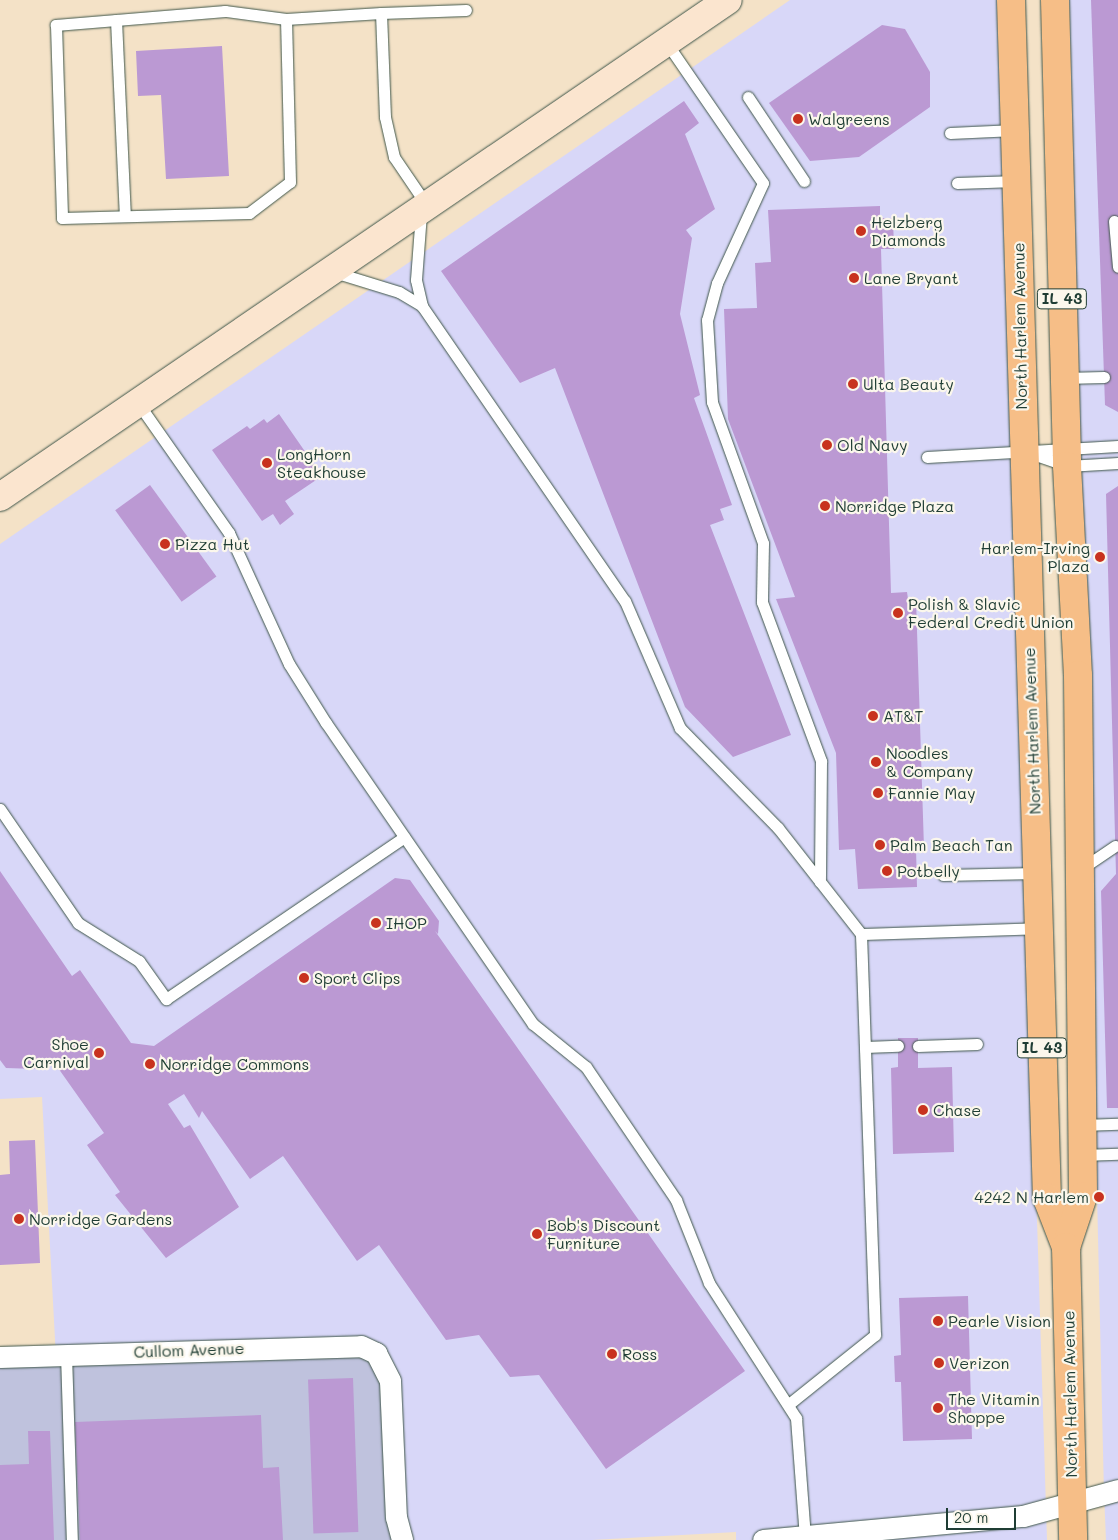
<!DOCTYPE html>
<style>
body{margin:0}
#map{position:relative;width:1118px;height:1540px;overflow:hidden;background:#f4e2c7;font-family:Mali,sans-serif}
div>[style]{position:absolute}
.built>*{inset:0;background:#d8d7f8}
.industrial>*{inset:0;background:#bfc2dd}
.building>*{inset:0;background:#bb99d3;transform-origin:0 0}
.roads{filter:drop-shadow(0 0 1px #3f564a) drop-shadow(0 0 1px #3f564a)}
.service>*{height:11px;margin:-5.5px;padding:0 5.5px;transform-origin:5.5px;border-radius:5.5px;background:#fff}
.minor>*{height:21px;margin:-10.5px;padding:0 10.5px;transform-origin:10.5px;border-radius:10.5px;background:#fff}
.secondary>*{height:28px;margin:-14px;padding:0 14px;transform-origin:14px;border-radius:14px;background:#fbe5cf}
.primary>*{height:28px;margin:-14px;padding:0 14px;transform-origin:14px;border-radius:14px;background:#f6be87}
.dots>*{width:14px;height:14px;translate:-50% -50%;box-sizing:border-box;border:2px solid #fbf7ec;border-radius:50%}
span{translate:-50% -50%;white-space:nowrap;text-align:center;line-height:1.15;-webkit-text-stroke:4.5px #fbf7ec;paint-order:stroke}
.shield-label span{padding:1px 4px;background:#fbf7ec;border:1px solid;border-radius:4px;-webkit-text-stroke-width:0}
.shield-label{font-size:15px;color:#1f3d34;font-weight:700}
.poi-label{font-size:16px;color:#1f3d34}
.left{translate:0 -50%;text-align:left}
.right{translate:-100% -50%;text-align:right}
.street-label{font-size:16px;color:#1f3d34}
.scale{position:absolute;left:946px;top:1508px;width:70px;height:22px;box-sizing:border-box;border:2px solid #1f3d34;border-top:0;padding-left:6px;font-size:15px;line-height:18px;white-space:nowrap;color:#1f3d34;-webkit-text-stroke:4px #fbf7ec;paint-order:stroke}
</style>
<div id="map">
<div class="built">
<i style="clip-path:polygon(790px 0,999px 0,1047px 1540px,736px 1540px,736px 1532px,592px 1540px,396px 1540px,56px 1358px,42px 1097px,0 1099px,0 544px)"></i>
<i style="clip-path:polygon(1069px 0,1118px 0,1118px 1540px,1106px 1540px,1104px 1493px)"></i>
</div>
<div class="industrial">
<i style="clip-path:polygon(350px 1346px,378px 1359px,396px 1540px,0 1540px,0 1360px)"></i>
</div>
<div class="building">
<i style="clip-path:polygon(1091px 0,1118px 0,1118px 412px,1105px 405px)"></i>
<i style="clip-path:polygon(882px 25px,905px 29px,930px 72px,930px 107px,859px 157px,810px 161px,769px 103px)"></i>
<i style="clip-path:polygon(222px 46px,229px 176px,166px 179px,161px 95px,138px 96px,136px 51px)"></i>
<i style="clip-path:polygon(684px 101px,699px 123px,685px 134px,715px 209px,686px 230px,692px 238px,680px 314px,700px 395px,694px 398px,732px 505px,720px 509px,724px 520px,710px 525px,791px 735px,733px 757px,685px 707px,555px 368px,520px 383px,441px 271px)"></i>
<i style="clip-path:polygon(880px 206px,880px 218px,893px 218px,894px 249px,881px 249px,891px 593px,907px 592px,908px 599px,916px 599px,924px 848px,916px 848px,917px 887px,858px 889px,855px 849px,839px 850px,836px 753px,776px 599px,795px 597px,728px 419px,724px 309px,757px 308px,755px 263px,771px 262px,768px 210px)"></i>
<i style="clip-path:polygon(279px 414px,322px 476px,285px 501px,294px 514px,280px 525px,273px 514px,262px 521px,212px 450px,247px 426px,250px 429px,264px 419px,267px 423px)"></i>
<i style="left:150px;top:485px;width:113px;height:43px;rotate:54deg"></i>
<i style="clip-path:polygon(1118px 486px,1118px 1108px,1107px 1108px,1101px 891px,1116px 874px,1106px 494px)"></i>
<i style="clip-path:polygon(0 871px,72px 976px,80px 970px,131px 1043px,154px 1046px,395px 878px,410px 880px,439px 921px,438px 934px,435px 931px,745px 1371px,606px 1469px,539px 1375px,510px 1377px,479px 1335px,446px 1340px,379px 1245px,357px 1261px,283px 1156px,250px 1179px,202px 1111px,199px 1118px,184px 1094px,168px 1104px,184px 1128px,190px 1125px,239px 1207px,166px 1258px,115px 1195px,120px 1192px,87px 1145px,104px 1133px,51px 1058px,36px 1069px,6px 1068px,0 1060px)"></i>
<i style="clip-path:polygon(898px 1038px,918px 1038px,918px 1068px,952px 1067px,954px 1152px,893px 1154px,891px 1068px,898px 1067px)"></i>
<i style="clip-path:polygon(35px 1140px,40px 1263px,0 1265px,0 1175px,10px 1174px,9px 1141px)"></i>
<i style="clip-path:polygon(968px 1296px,972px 1439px,903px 1441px,901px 1382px,895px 1382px,894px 1356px,901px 1355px,899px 1298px)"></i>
<i style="left:353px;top:1378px;width:154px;height:45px;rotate:88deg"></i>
<i style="clip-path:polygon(261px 1415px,263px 1468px,279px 1467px,283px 1540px,80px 1540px,75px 1422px)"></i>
<i style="clip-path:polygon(28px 1431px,50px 1431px,54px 1540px,0 1540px,0 1465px,29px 1464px)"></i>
</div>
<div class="roads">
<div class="service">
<i style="left:381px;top:13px;width:85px;rotate:-2deg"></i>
<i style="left:286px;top:19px;width:62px;rotate:-172.5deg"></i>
<i style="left:225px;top:11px;width:170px;rotate:175.3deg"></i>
<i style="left:56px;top:25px;width:193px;rotate:88.2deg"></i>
<i style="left:62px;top:218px;width:187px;rotate:-1.5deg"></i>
<i style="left:249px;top:213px;width:51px;rotate:-37.1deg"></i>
<i style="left:290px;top:182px;width:163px;rotate:-91.4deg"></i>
<i style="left:286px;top:19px;width:95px;rotate:-3.6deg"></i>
<i style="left:381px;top:13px;width:104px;rotate:87.8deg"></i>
<i style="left:385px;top:117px;width:41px;rotate:77.3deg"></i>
<i style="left:394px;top:157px;width:57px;rotate:55.8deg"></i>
<i style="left:116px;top:20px;width:196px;rotate:87.4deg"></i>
<i style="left:666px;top:42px;width:171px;rotate:55.5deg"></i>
<i style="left:763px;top:183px;width:110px;rotate:114.7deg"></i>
<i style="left:717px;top:283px;width:38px;rotate:105deg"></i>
<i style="left:707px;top:320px;width:82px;rotate:86.5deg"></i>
<i style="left:712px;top:402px;width:150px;rotate:70.1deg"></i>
<i style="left:763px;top:543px;width:59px;rotate:91deg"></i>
<i style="left:762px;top:602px;width:170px;rotate:69.6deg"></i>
<i style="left:821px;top:761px;width:121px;rotate:90.5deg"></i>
<i style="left:748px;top:97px;width:101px;rotate:56.3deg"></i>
<i style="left:950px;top:133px;width:65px;rotate:-2.6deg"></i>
<i style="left:957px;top:183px;width:59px;rotate:-1.9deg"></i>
<i style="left:421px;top:213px;width:67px;rotate:94.3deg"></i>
<i style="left:416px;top:280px;width:27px;rotate:77deg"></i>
<i style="left:422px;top:306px;width:358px;rotate:55.5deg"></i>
<i style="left:625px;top:601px;width:138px;rotate:66.6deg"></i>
<i style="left:680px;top:728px;width:140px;rotate:45.6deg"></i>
<i style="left:778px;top:828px;width:135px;rotate:51.9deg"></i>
<i style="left:861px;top:934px;width:401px;rotate:88deg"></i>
<i style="left:875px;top:1335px;width:109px;rotate:141.3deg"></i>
<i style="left:1114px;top:221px;width:46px;rotate:85deg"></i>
<i style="left:334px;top:272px;width:68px;rotate:17.1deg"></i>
<i style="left:399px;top:292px;width:27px;rotate:31deg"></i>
<i style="left:1064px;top:378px;width:40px;rotate:-1.4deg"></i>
<i style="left:138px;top:403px;width:159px;rotate:55deg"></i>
<i style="left:229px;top:533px;width:144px;rotate:65.4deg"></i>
<i style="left:289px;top:664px;width:70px;rotate:57.9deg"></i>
<i style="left:326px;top:723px;width:365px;rotate:55.5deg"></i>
<i style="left:533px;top:1024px;width:68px;rotate:39.1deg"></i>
<i style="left:586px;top:1067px;width:161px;rotate:55.9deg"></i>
<i style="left:676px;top:1200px;width:89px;rotate:68.3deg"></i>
<i style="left:709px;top:1283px;width:161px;rotate:57.2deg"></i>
<i style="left:796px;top:1418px;width:119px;rotate:85.7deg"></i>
<i style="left:1030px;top:453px;width:39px;rotate:19deg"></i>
<i style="left:1067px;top:466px;width:51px;rotate:-3.4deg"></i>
<i style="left:927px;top:457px;width:191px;rotate:-3.3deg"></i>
<i style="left:0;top:809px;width:138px;rotate:55.6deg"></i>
<i style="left:78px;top:923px;width:72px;rotate:31.9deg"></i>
<i style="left:139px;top:961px;width:47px;rotate:54.6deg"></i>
<i style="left:166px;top:999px;width:288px;rotate:-34.2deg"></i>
<i style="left:1081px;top:869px;width:41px;rotate:-34.1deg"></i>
<i style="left:943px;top:875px;width:93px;rotate:-1.2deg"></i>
<i style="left:861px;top:934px;width:178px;rotate:-1.9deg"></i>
<i style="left:918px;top:1046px;width:59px;rotate:-1.9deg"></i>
<i style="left:865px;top:1047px;width:33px;rotate:-2deg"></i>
<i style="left:1082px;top:1125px;width:36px;rotate:-2deg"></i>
<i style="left:1082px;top:1155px;width:36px;rotate:-2deg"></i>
<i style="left:66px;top:1354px;width:186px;rotate:88.2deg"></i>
</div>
<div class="minor">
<i style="left:0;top:1357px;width:361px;rotate:-1.7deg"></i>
<i style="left:361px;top:1346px;width:17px;rotate:25deg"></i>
<i style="left:376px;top:1353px;width:31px;rotate:63deg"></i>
<i style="left:390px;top:1381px;width:136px;rotate:87.5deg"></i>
<i style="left:396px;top:1517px;width:24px;rotate:75deg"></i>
<i style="left:763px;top:1540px;width:261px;rotate:-5.3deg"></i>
<i style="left:1023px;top:1516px;width:98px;rotate:-15.3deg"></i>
</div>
<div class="secondary">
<i style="left:0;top:497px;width:881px;rotate:-34.32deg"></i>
</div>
<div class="primary">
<i style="left:1011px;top:0;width:1199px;rotate:88.28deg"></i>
<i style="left:1047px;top:1198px;width:53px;rotate:68.8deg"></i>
<i style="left:1055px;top:0;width:466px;rotate:88.5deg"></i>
<i style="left:1067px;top:466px;width:209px;rotate:87deg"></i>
<i style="left:1078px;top:675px;width:521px;rotate:89.45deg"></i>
<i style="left:1083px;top:1196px;width:54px;rotate:108.4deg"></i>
<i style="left:1066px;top:1247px;width:293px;rotate:88.6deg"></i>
</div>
</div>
<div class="dots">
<i style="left:798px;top:119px;background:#c8321e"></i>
<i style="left:861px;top:231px;background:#c8321e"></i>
<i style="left:854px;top:278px;background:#c8321e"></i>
<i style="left:853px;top:384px;background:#c8321e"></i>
<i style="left:827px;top:445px;background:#c8321e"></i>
<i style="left:267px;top:463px;background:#c8321e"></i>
<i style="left:825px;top:506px;background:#c8321e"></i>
<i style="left:165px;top:544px;background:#c8321e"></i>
<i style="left:1100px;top:557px;background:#c8321e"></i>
<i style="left:898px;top:613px;background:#c8321e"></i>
<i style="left:873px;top:716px;background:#c8321e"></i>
<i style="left:876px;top:762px;background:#c8321e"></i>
<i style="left:878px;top:793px;background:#c8321e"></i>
<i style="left:880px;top:845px;background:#c8321e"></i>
<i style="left:887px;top:871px;background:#c8321e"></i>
<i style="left:376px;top:923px;background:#c8321e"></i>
<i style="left:304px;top:978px;background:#c8321e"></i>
<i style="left:99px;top:1053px;background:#c8321e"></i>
<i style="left:150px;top:1064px;background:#c8321e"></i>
<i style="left:923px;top:1110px;background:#c8321e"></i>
<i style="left:1099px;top:1197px;background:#c8321e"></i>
<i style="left:19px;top:1219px;background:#c8321e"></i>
<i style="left:537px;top:1234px;background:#c8321e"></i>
<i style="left:938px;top:1321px;background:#c8321e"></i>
<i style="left:612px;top:1354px;background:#c8321e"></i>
<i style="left:939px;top:1363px;background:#c8321e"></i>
<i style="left:938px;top:1408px;background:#c8321e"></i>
</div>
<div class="shield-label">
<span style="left:1062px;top:299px">IL 43</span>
<span style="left:1042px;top:1048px">IL 43</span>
</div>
<div class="poi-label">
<span class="left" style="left:808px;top:119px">Walgreens</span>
<span class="left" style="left:871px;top:231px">Helzberg<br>Diamonds</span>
<span class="left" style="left:864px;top:278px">Lane Bryant</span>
<span class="left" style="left:863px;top:384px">Ulta Beauty</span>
<span class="left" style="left:837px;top:445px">Old Navy</span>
<span class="left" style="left:277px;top:463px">LongHorn<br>Steakhouse</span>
<span class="left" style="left:835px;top:506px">Norridge Plaza</span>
<span class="left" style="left:175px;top:544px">Pizza Hut</span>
<span class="right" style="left:1090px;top:557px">Harlem-Irving<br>Plaza</span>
<span class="left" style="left:908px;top:613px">Polish &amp; Slavic<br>Federal Credit Union</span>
<span class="left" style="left:883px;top:716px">AT&amp;T</span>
<span class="left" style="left:886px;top:762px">Noodles<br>&amp; Company</span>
<span class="left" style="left:888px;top:793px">Fannie May</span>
<span class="left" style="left:890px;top:845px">Palm Beach Tan</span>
<span class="left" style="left:897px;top:871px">Potbelly</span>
<span class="left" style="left:386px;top:923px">IHOP</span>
<span class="left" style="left:314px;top:978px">Sport Clips</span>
<span class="right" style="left:89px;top:1053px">Shoe<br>Carnival</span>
<span class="left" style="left:160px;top:1064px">Norridge Commons</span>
<span class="left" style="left:933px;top:1110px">Chase</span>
<span class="right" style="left:1089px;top:1197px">4242 N Harlem</span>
<span class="left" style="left:29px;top:1219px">Norridge Gardens</span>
<span class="left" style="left:547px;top:1234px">Bob's Discount<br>Furniture</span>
<span class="left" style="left:948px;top:1321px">Pearle Vision</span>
<span class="left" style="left:622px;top:1354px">Ross</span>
<span class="left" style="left:949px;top:1363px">Verizon</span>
<span class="left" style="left:948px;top:1408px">The Vitamin<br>Shoppe</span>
</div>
<div class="street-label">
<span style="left:1020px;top:326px;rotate:-91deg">North Harlem Avenue</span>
<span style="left:1032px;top:731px;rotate:-92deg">North Harlem Avenue</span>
<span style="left:189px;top:1350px;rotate:-2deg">Cullom Avenue</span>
<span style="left:1070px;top:1394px;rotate:-91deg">North Harlem Avenue</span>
</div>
<div class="scale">20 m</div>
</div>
